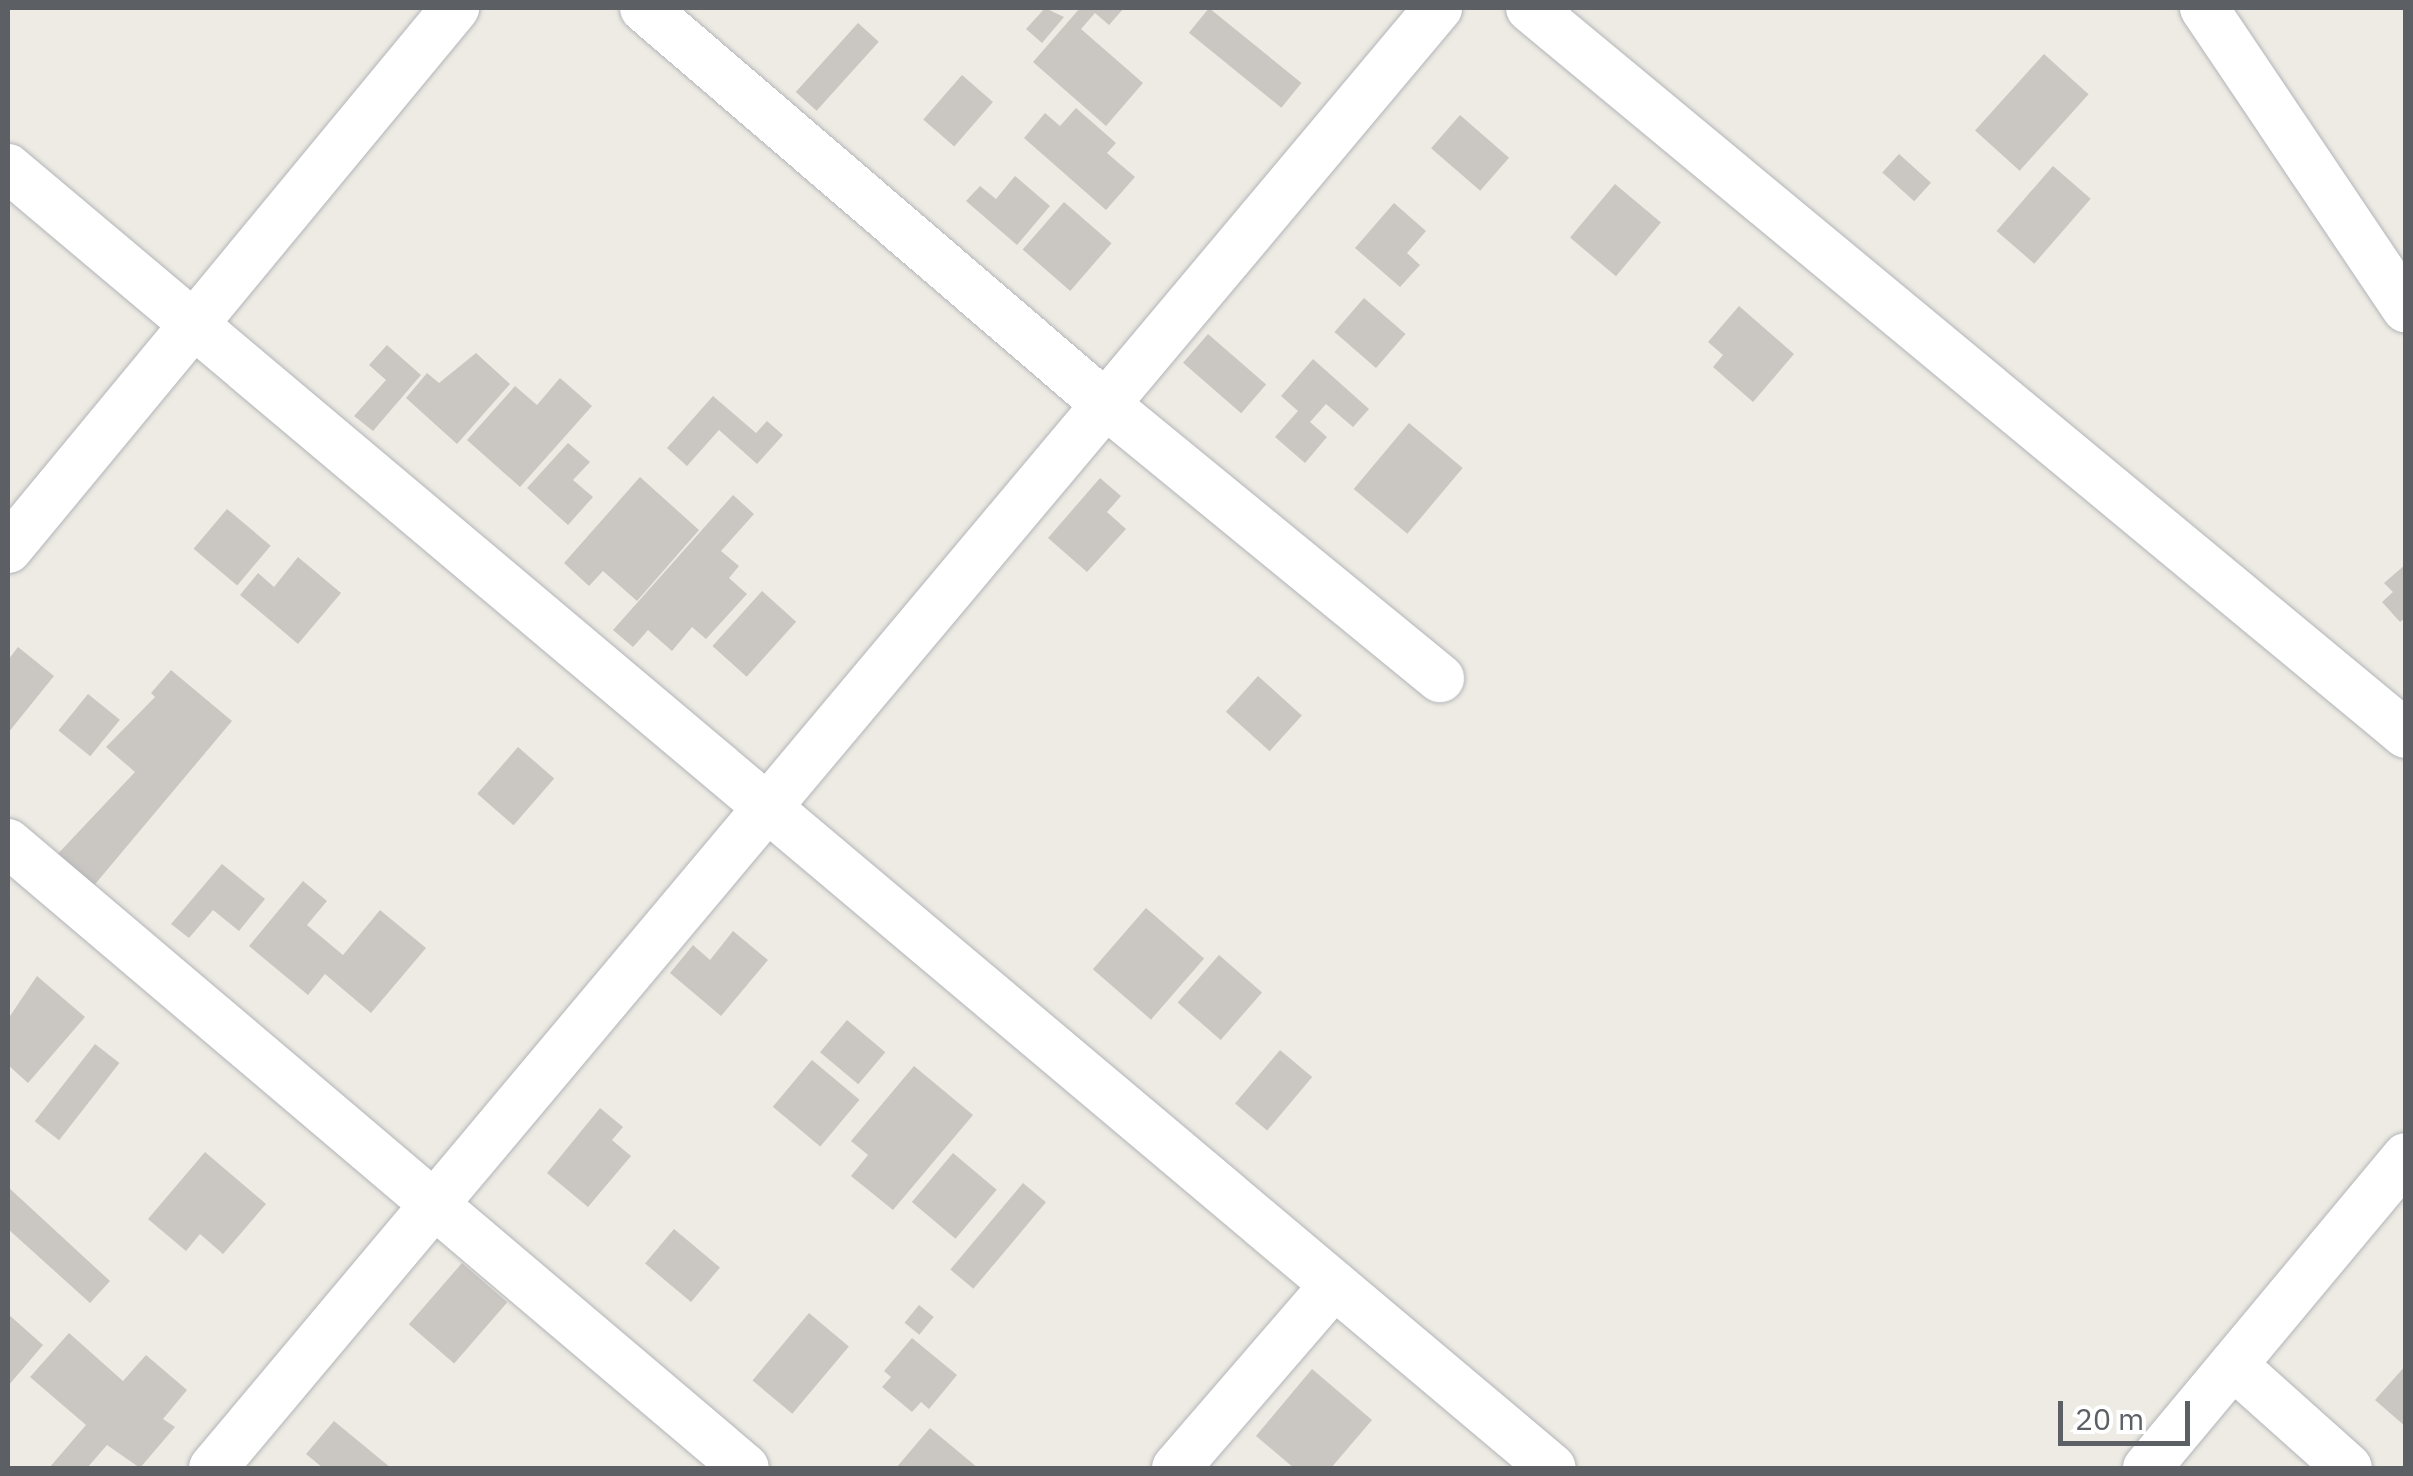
<!DOCTYPE html>
<style>
body{margin:0}
#map{position:relative;width:2413px;height:1476px;overflow:hidden;background:#eeebe4;font-family:"IBM Plex Sans",sans-serif}
div>[style]{position:absolute}
.building>*{inset:0;background:#cac6c2;transform-origin:0 0}
.roads{filter:drop-shadow(0 0 2px #b2b5b8) drop-shadow(0 0 2px #b2b5b8)}
.minor>*{height:48px;margin:-24px;padding:0 24px;transform-origin:24px;border-radius:24px;background:#fff}
span{translate:-50% -50%;white-space:nowrap;text-align:center;line-height:1.15;-webkit-text-stroke:10px #fff;paint-order:stroke}
.frame{position:absolute;inset:0;border:10px solid #5c6064;pointer-events:none}
.scale{position:absolute;left:2058px;top:1401px;width:132px;height:45px;box-sizing:border-box;border:5px solid #5c6064;border-top:0;padding-left:12px;font-size:30px;line-height:35px;white-space:nowrap;color:#5c6064;-webkit-text-stroke:8px #fff;paint-order:stroke}
</style>
<div id="map">
<div class="building">
<i style="clip-path:polygon(1045px 8px,1064px 17px,1042px 43px,1026px 29px)"></i>
<i style="clip-path:polygon(1080px 8px,1124px 8px,1109px 25px,1095px 13px,1081px 29px,1143px 83px,1106px 126px,1033px 62px)"></i>
<i style="left:1209px;top:8px;width:119px;height:32px;rotate:39deg"></i>
<i style="left:858px;top:23px;width:28px;height:93px;rotate:42deg"></i>
<i style="left:2044px;top:54px;width:60px;height:103px;rotate:42deg"></i>
<i style="left:962px;top:75px;width:41px;height:59px;rotate:41deg"></i>
<i style="clip-path:polygon(1076px 108px,1116px 143px,1107px 153px,1135px 177px,1106px 210px,1024px 138px,1045px 113px,1060px 126px)"></i>
<i style="left:1460px;top:115px;width:65px;height:44px;rotate:41deg"></i>
<i style="left:1899px;top:154px;width:43px;height:25px;rotate:42deg"></i>
<i style="left:2053px;top:166px;width:50px;height:86px;rotate:41deg"></i>
<i style="clip-path:polygon(1015px 176px,1050px 206px,1017px 245px,966px 201px,980px 186px,996px 199px)"></i>
<i style="left:1615px;top:184px;width:60px;height:70px;rotate:40deg"></i>
<i style="left:1064px;top:202px;width:63px;height:63px;rotate:41deg"></i>
<i style="clip-path:polygon(1394px 203px,1426px 231px,1407px 253px,1420px 265px,1400px 287px,1355px 248px)"></i>
<i style="left:1364px;top:298px;width:55px;height:45px;rotate:41deg"></i>
<i style="clip-path:polygon(1739px 306px,1794px 354px,1753px 402px,1713px 367px,1723px 355px,1708px 342px)"></i>
<i style="left:1208px;top:334px;width:77px;height:38px;rotate:41deg"></i>
<i style="clip-path:polygon(387px 345px,421px 375px,373px 431px,354px 416px,386px 380px,369px 365px)"></i>
<i style="clip-path:polygon(476px 353px,510px 384px,457px 444px,406px 398px,427px 373px,439px 383px)"></i>
<i style="clip-path:polygon(1313px 359px,1369px 409px,1353px 427px,1326px 404px,1310px 422px,1327px 437px,1305px 463px,1275px 437px,1298px 411px,1281px 396px)"></i>
<i style="clip-path:polygon(560px 378px,592px 406px,520px 487px,467px 440px,515px 386px,537px 405px)"></i>
<i style="clip-path:polygon(713px 396px,756px 433px,767px 421px,783px 435px,757px 464px,719px 430px,687px 466px,667px 448px)"></i>
<i style="left:1409px;top:423px;width:70px;height:86px;rotate:40deg"></i>
<i style="clip-path:polygon(568px 443px,590px 462px,573px 480px,593px 497px,568px 525px,527px 488px)"></i>
<i style="clip-path:polygon(640px 477px,699px 530px,637px 601px,603px 571px,589px 586px,564px 563px)"></i>
<i style="clip-path:polygon(1100px 478px,1121px 496px,1107px 512px,1126px 529px,1087px 572px,1048px 538px)"></i>
<i style="clip-path:polygon(733px 495px,754px 514px,721px 551px,739px 566px,729px 578px,747px 594px,706px 639px,692px 627px,672px 651px,648px 630px,633px 647px,613px 630px)"></i>
<i style="left:227px;top:509px;width:57px;height:52px;rotate:40deg"></i>
<i style="clip-path:polygon(298px 557px,341px 593px,298px 644px,240px 595px,258px 573px,274px 587px)"></i>
<i style="clip-path:polygon(2406px 564px,2406px 617px,2400px 622px,2382px 602px,2393px 592px,2384px 583px)"></i>
<i style="left:762px;top:591px;width:46px;height:74px;rotate:42deg"></i>
<i style="clip-path:polygon(18px 647px,54px 676px,8px 733px,8px 660px)"></i>
<i style="clip-path:polygon(171px 670px,232px 721px,91px 889px,53px 859px,135px 772px,106px 747px,155px 697px,151px 693px)"></i>
<i style="left:1258px;top:676px;width:59px;height:48px;rotate:42deg"></i>
<i style="left:88px;top:694px;width:41px;height:47px;rotate:39deg"></i>
<i style="left:518px;top:747px;width:48px;height:62px;rotate:41deg"></i>
<i style="clip-path:polygon(222px 864px,265px 899px,239px 931px,213px 910px,189px 938px,171px 924px)"></i>
<i style="clip-path:polygon(303px 881px,327px 901px,307px 925px,343px 955px,380px 910px,426px 948px,371px 1013px,325px 974px,308px 995px,249px 946px)"></i>
<i style="left:1146px;top:908px;width:77px;height:81px;rotate:41deg"></i>
<i style="clip-path:polygon(733px 931px,768px 960px,721px 1016px,670px 973px,693px 945px,710px 960px)"></i>
<i style="left:1219px;top:955px;width:57px;height:63px;rotate:41deg"></i>
<i style="clip-path:polygon(37px 976px,85px 1017px,28px 1083px,8px 1065px,8px 1019px)"></i>
<i style="left:847px;top:1020px;width:50px;height:42px;rotate:40deg"></i>
<i style="left:95px;top:1044px;width:31px;height:98px;rotate:38deg"></i>
<i style="left:1280px;top:1050px;width:42px;height:70px;rotate:40deg"></i>
<i style="left:812px;top:1060px;width:62px;height:61px;rotate:40deg"></i>
<i style="clip-path:polygon(914px 1066px,973px 1115px,893px 1210px,851px 1176px,868px 1155px,851px 1141px)"></i>
<i style="clip-path:polygon(600px 1108px,623px 1127px,612px 1140px,631px 1156px,588px 1207px,547px 1173px)"></i>
<i style="clip-path:polygon(205px 1152px,266px 1204px,223px 1254px,200px 1234px,186px 1251px,148px 1219px)"></i>
<i style="left:953px;top:1153px;width:57px;height:64px;rotate:40deg"></i>
<i style="left:1023px;top:1183px;width:30px;height:113px;rotate:40deg"></i>
<i style="clip-path:polygon(8px 1187px,110px 1281px,90px 1303px,8px 1229px)"></i>
<i style="left:674px;top:1229px;width:60px;height:45px;rotate:40deg"></i>
<i style="left:462px;top:1263px;width:60px;height:81px;rotate:41deg"></i>
<i style="left:919px;top:1305px;width:19px;height:23px;rotate:39deg"></i>
<i style="left:809px;top:1313px;width:52px;height:88px;rotate:40deg"></i>
<i style="clip-path:polygon(8px 1314px,43px 1345px,8px 1386px)"></i>
<i style="clip-path:polygon(69px 1333px,123px 1381px,146px 1355px,187px 1390px,163px 1419px,175px 1427px,140px 1468px,107px 1445px,87px 1468px,49px 1468px,86px 1425px,30px 1377px)"></i>
<i style="clip-path:polygon(912px 1338px,957px 1375px,929px 1409px,921px 1402px,912px 1412px,882px 1387px,891px 1377px,884px 1371px)"></i>
<i style="clip-path:polygon(2406px 1365px,2406px 1427px,2375px 1400px)"></i>
<i style="clip-path:polygon(1312px 1369px,1372px 1420px,1331px 1468px,1294px 1468px,1256px 1436px)"></i>
<i style="clip-path:polygon(334px 1421px,391px 1468px,323px 1468px,306px 1454px)"></i>
<i style="clip-path:polygon(930px 1428px,978px 1468px,896px 1468px)"></i>
</div>
<div class="roads">
<div class="minor">
<i style="left:644px;top:8px;width:608px;rotate:40.66deg"></i>
<i style="left:1105px;top:404px;width:433px;rotate:39.3deg"></i>
<i style="left:1530px;top:8px;width:1138px;rotate:39.65deg"></i>
<i style="left:2204px;top:8px;width:362px;rotate:56.1deg"></i>
<i style="left:8px;top:168px;width:2018px;rotate:40.1deg"></i>
<i style="left:8px;top:549px;width:702px;rotate:-50.43deg"></i>
<i style="left:8px;top:843px;width:966px;rotate:40.3deg"></i>
<i style="left:2233px;top:1365px;width:154px;rotate:41.8deg"></i>
<i style="left:213px;top:1468px;width:1906px;rotate:-50deg"></i>
<i style="left:1176px;top:1468px;width:242px;rotate:-49.2deg"></i>
<i style="left:2147px;top:1468px;width:405px;rotate:-50.2deg"></i>
</div>
</div>
<div class="frame"></div>
<div class="scale">20 m</div>
</div>
